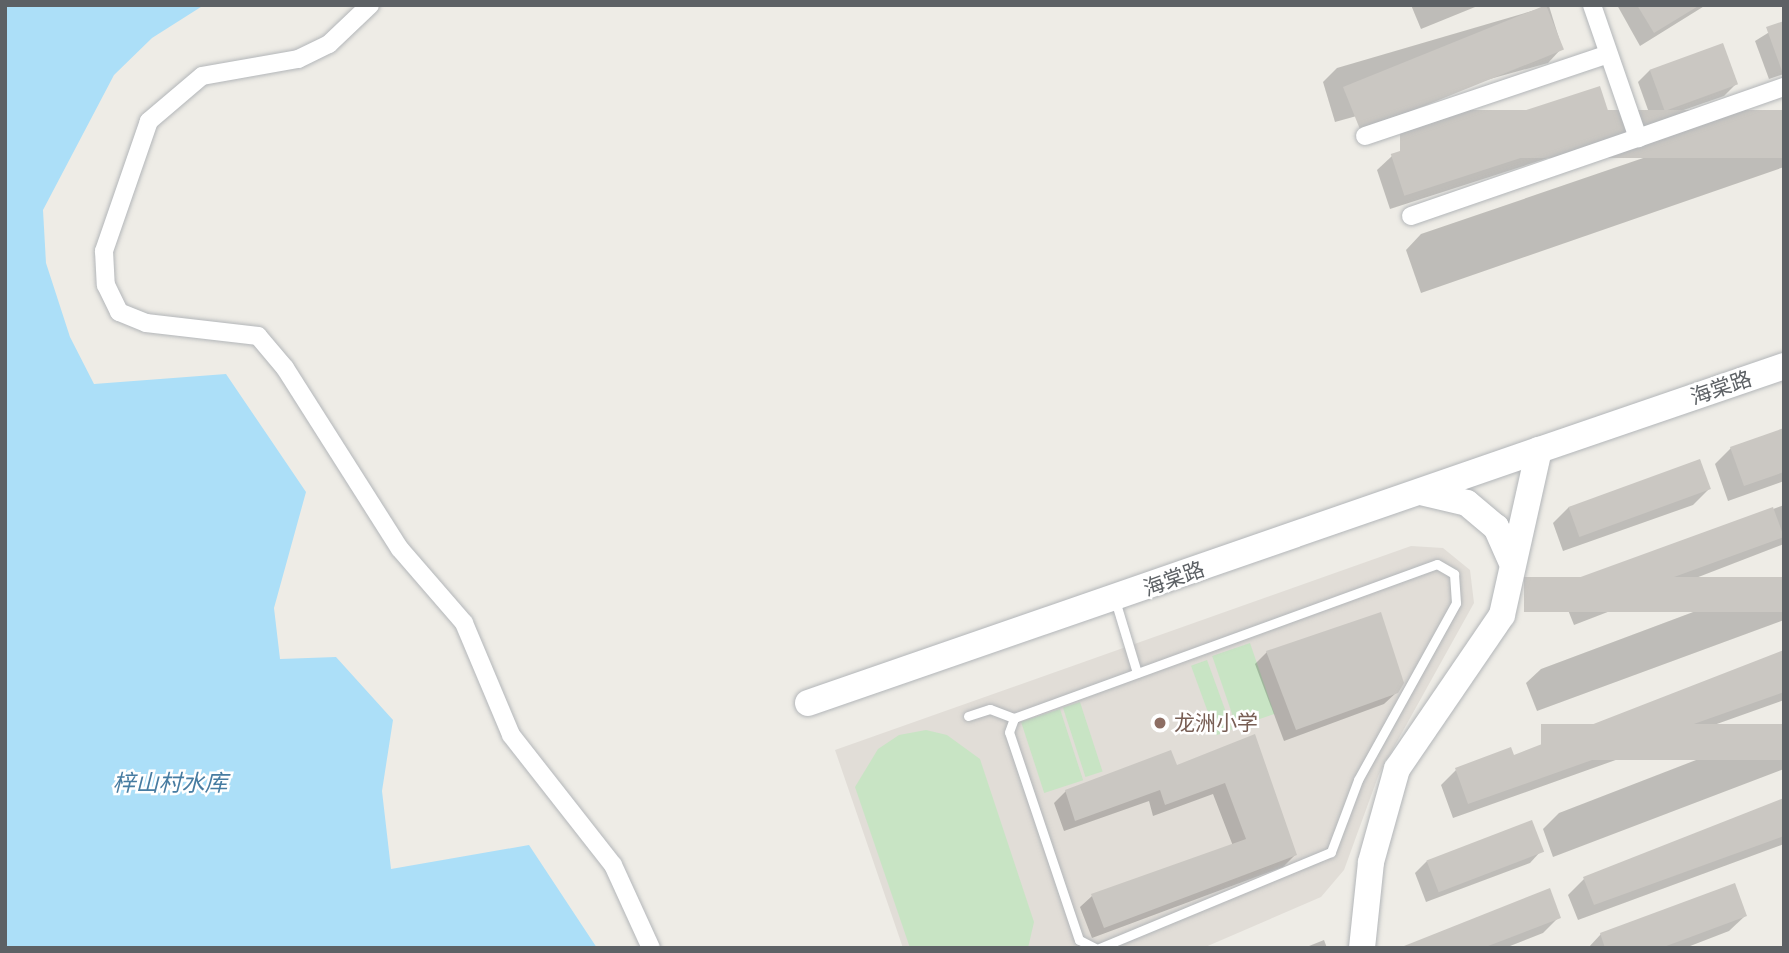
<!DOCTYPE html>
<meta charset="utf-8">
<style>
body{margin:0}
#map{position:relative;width:1789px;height:953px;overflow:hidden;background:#eeece6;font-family:Montserrat,"Noto Sans SC",sans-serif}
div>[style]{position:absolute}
.education>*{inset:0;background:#e1ddd7}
.green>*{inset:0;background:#c8e4c4;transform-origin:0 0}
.water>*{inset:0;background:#acdff8}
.shadow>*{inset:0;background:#0003}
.building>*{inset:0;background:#cac7c2;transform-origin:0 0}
.roads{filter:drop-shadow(0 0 2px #b3b6b9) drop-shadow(0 0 2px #b3b6b9)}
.lane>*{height:9px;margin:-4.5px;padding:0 4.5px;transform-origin:4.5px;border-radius:4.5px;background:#fff}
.street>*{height:18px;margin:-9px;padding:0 9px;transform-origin:9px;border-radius:9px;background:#fff}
.secondary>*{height:26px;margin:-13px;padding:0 13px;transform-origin:13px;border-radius:13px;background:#fff}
.dots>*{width:19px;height:19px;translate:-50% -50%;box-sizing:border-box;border:4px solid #fff;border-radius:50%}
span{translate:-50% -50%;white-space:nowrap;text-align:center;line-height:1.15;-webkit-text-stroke:5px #fff;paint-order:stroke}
.street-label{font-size:21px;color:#5d6165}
.education-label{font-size:21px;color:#785e54}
.left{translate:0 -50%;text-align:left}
.water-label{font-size:23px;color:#477ca1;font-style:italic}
.frame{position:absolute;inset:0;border:7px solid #5d6165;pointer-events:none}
</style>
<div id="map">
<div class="education">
<i style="clip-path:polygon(1411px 546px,1443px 548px,1470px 570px,1474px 603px,1379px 774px,1344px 870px,1321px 897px,1203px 948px,903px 948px,835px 750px)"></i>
</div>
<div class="green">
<i style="left:1250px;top:643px;width:75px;height:40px;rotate:71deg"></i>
<i style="left:1207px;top:660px;width:74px;height:17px;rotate:70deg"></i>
<i style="left:1080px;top:702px;width:73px;height:18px;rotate:72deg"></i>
<i style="left:1060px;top:709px;width:75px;height:41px;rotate:72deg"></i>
<i style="clip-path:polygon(926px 730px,947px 735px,980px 759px,1034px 922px,1028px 948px,910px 948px,855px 787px,878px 749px,899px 735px)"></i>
</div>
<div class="water">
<i style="clip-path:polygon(5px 5px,204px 5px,152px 38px,114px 75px,43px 210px,46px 263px,70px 337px,94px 384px,226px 374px,306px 492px,274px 608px,280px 659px,336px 657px,393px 720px,382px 791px,391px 869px,529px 845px,597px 948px,5px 948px)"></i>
</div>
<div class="shadow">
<i style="clip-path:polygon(1411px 5px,1480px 5px,1421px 29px)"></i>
<i style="clip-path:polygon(1617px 5px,1706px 5px,1640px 46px)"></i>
<i style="clip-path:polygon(1549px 6px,1562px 48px,1548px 63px,1335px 122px,1323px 82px,1337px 68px)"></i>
<i style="clip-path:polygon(1784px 23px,1784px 74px,1769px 79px,1755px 41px)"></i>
<i style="clip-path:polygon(1650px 70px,1736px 84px,1724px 96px,1652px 121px,1638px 82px)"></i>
<i style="clip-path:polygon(1784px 110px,1784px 167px,1421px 293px,1406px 250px,1421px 234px)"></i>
<i style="clip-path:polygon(1612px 127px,1598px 142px,1390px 209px,1377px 170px,1392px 156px)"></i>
<i style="clip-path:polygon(1784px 430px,1784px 481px,1728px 501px,1715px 464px,1731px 448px)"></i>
<i style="clip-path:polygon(1709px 489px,1693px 505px,1563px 551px,1553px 523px,1569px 507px)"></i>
<i style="clip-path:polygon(1784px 505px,1784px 544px,1574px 625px,1562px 595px,1575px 582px)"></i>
<i style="clip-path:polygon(1784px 578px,1784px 620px,1537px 711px,1526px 683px,1541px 669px)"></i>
<i style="clip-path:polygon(1267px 652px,1397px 692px,1384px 704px,1284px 741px,1255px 664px)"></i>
<i style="clip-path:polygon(1784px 652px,1784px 700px,1453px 818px,1441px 785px,1456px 770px,1513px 757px)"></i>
<i style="clip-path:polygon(1784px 726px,1784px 769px,1553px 857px,1543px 829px,1559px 813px)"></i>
<i style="clip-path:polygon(1254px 736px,1295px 855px,1283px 867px,1092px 938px,1080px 907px,1092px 896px,1233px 846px,1213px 794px,1153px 816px,1149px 801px,1064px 831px,1054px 803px,1066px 791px,1176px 767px)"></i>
<i style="clip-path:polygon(1784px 801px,1784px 844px,1578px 920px,1568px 895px,1584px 879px)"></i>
<i style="clip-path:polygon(1541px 851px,1530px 863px,1426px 902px,1415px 873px,1427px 861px)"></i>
<i style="clip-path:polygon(1745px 916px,1729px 931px,1685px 948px,1588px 948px,1601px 934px)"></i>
<i style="clip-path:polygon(1559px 917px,1543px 933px,1505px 948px,1414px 948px)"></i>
<i style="clip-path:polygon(1324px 940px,1327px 948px,1304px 948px)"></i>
</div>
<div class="building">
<i style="left:1546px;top:5px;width:48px;height:219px;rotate:68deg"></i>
<i style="clip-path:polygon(1637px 5px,1700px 5px,1654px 33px)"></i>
<i style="clip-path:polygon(1784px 21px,1784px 71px,1782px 71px,1766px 27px)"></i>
<i style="left:1723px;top:43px;width:44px;height:78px;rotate:70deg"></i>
<i style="left:1600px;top:86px;width:44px;height:220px;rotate:72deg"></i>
<i style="left:1784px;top:110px;width:48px;height:384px;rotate:90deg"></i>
<i style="clip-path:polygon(1784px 428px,1784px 472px,1744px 486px,1730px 447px)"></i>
<i style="left:1700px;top:459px;width:32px;height:140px;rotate:70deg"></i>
<i style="left:1773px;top:507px;width:32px;height:212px;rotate:70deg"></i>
<i style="left:1784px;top:577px;width:35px;height:260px;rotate:90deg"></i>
<i style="clip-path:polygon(1381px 612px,1404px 683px,1398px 693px,1296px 730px,1266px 651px)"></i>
<i style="clip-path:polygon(1784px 650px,1784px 692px,1468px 804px,1455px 768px,1511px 747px,1514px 755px)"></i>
<i style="left:1784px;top:724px;width:36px;height:243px;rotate:90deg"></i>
<i style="clip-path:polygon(1255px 734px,1297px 855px,1104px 928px,1091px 894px,1246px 839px,1225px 783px,1165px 805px,1160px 790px,1075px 821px,1065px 790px,1171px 750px,1177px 765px)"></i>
<i style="clip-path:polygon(1784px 798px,1784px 836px,1594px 905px,1583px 877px)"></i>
<i style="left:1532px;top:820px;width:34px;height:113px;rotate:69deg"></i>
<i style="clip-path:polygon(1735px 883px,1747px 916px,1661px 948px,1605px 948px,1600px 933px)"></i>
<i style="clip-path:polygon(1550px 888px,1561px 918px,1483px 948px,1399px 948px)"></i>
</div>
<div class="roads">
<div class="lane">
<i style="left:1115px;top:600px;width:76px;rotate:73.2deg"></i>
<i style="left:968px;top:716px;width:23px;rotate:-18deg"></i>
<i style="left:990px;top:709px;width:26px;rotate:21deg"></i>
<i style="left:1095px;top:948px;width:18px;rotate:-153deg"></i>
<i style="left:1079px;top:940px;width:219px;rotate:-108.6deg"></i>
<i style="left:1009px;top:732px;width:15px;rotate:-70deg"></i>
<i style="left:1014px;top:718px;width:450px;rotate:-20deg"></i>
<i style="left:1437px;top:564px;width:20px;rotate:30deg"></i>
<i style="left:1454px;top:574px;width:29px;rotate:86deg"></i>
<i style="left:1456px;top:603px;width:202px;rotate:119deg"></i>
<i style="left:1358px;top:780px;width:77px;rotate:110.6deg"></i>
<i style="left:1331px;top:852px;width:251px;rotate:157.5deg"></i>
</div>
<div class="street">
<i style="left:370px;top:5px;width:57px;rotate:136.4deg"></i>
<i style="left:329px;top:44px;width:34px;rotate:154deg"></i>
<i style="left:298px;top:59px;width:97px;rotate:170deg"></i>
<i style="left:202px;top:76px;width:70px;rotate:139.7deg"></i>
<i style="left:149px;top:121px;width:138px;rotate:109.1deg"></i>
<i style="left:104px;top:251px;width:34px;rotate:87deg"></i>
<i style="left:106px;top:285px;width:30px;rotate:64deg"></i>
<i style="left:119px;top:312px;width:29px;rotate:22deg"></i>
<i style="left:146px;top:323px;width:113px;rotate:6.6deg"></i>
<i style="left:258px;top:336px;width:42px;rotate:49.8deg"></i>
<i style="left:285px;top:368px;width:214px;rotate:57.6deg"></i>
<i style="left:400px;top:549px;width:98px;rotate:49.1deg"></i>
<i style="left:464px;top:623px;width:121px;rotate:67.2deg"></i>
<i style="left:511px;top:735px;width:165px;rotate:51.9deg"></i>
<i style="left:613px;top:865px;width:91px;rotate:65.4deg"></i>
<i style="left:1592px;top:5px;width:141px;rotate:70.9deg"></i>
<i style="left:1638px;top:138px;width:155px;rotate:-19.3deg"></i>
<i style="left:1365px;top:136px;width:257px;rotate:-18.6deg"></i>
<i style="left:1411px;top:216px;width:240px;rotate:-19deg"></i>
</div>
<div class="secondary">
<i style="left:1421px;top:492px;width:47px;rotate:13.4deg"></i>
<i style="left:1467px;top:503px;width:38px;rotate:40deg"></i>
<i style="left:1496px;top:527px;width:36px;rotate:66deg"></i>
<i style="left:808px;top:703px;width:774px;rotate:-19.09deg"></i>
<i style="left:1362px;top:948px;width:86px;rotate:-84deg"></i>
<i style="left:1371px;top:862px;width:97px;rotate:-74.4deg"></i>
<i style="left:1397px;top:769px;width:186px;rotate:-55.7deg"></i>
<i style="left:1502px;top:615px;width:169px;rotate:-77.4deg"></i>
<i style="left:1539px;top:450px;width:259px;rotate:-18.9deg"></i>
</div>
</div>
<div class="dots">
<i style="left:1160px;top:723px;background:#8d6e63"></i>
</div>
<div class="street-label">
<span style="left:1721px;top:388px;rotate:-19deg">海棠路</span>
<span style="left:1174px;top:579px;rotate:-20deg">海棠路</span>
</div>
<div class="education-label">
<span class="left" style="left:1174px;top:723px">龙洲小学</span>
</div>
<div class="water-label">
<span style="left:170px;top:783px">梓山村水库</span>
</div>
<div class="frame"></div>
</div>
